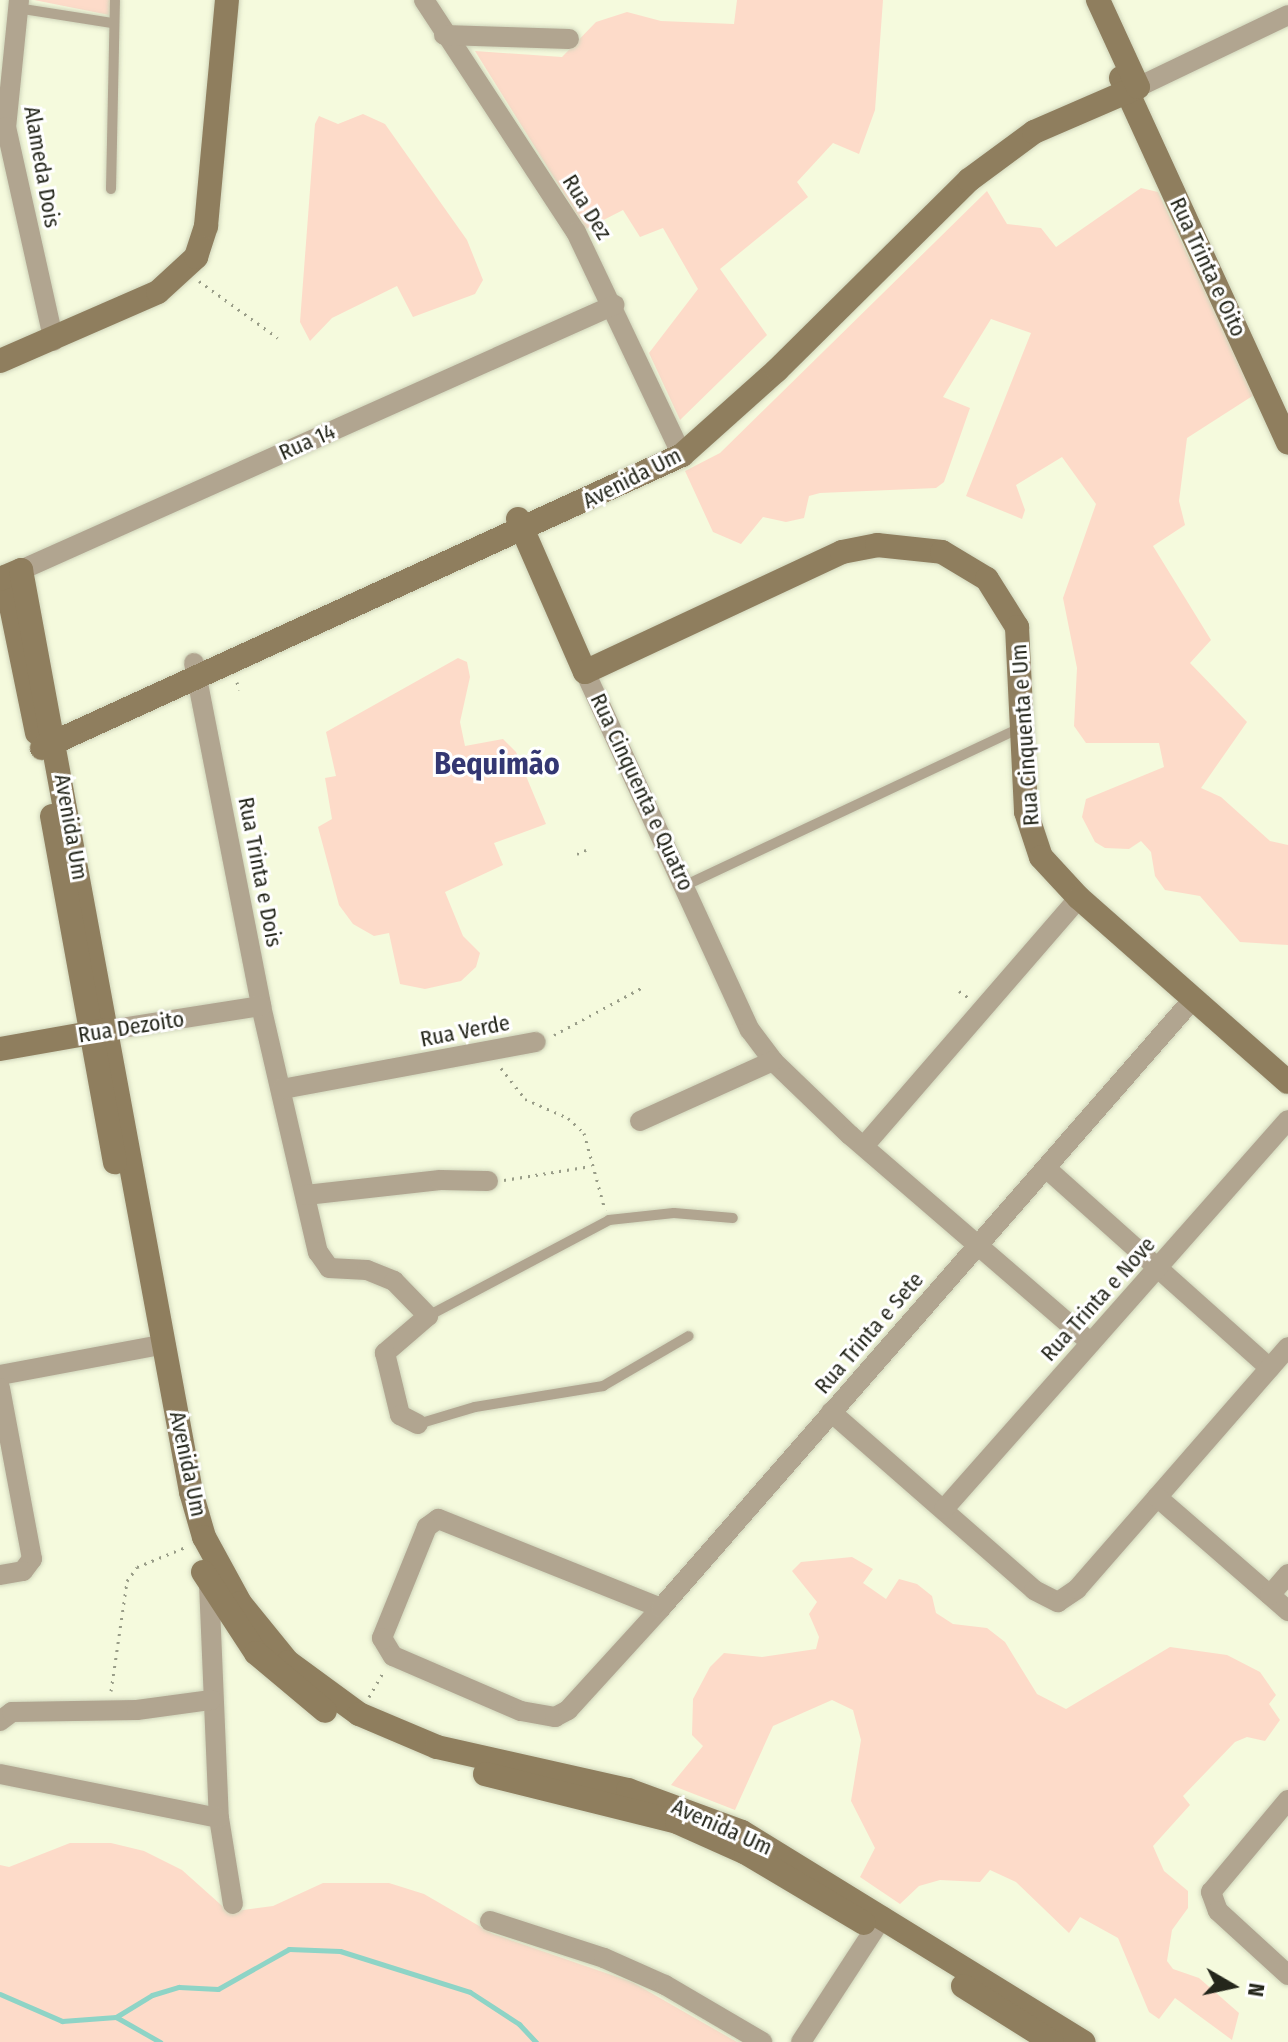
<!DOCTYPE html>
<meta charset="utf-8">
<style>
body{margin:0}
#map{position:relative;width:1288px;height:2042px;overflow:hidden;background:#f5fadd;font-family:"Fira Sans Condensed",sans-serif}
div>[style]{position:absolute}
.green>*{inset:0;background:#fddbc9}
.stream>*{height:5px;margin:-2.5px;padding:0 2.5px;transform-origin:2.5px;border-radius:2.5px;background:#8ed4c6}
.path>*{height:3px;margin-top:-1.5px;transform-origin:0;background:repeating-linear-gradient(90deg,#999d88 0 2px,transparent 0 8px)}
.roads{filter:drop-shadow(0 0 2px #cfd4ba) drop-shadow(0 0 2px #cfd4ba)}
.lane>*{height:10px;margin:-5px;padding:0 5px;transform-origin:5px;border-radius:5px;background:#b1a590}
.street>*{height:20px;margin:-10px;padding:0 10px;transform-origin:10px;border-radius:10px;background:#b1a590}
.secondary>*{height:24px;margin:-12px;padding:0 12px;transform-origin:12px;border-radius:12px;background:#8f7e5e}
span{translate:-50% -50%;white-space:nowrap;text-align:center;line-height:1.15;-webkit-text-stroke:6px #fff;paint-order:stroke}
.street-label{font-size:22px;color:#24261b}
.district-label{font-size:30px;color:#343772;font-weight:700}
.north{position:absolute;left:1192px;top:1946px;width:80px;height:80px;-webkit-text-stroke:6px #fff;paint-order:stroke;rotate:99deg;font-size:22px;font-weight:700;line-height:32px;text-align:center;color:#24261b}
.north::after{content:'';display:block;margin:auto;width:28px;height:36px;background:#24261b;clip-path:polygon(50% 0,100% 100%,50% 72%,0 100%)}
</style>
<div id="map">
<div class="green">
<i style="clip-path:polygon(34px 0,111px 0,109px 15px)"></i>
<i style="clip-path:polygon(737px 0,883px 0,875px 110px,859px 154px,833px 143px,797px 182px,808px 197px,720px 269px,767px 335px,680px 420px,649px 353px,698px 289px,663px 228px,640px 237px,623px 210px,586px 229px,475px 51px,562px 57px,596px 22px,627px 12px,661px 21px,734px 24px)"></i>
<i style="clip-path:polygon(363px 114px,385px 124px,467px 240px,483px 280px,475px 294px,413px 317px,397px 286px,332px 318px,310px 341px,300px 322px,315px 124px,319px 116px,338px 124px)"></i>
<i style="clip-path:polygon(1141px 188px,1158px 192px,1254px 395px,1187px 438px,1179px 501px,1185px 525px,1153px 546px,1211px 640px,1190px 663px,1247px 722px,1201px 788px,1221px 797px,1270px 841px,1288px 845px,1288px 945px,1240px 942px,1200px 896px,1165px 890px,1155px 876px,1151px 852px,1141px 841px,1129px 849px,1105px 848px,1095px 842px,1082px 817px,1086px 799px,1164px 767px,1159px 743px,1086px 743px,1074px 726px,1077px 668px,1063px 598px,1096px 504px,1062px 457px,1016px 485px,1025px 510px,1022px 519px,966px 496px,1031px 333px,991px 319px,943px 397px,970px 408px,944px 482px,936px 488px,820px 493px,809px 496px,804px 518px,786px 522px,763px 517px,741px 544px,713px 532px,685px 471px,720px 453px,987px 191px,1007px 224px,1041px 228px,1056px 247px)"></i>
<i style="clip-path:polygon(458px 658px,467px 662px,470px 677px,460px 722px,465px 746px,503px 739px,516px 752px,546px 824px,494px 843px,503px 865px,445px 892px,463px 936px,480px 953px,476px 967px,461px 981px,425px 989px,400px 984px,389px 933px,374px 936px,353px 924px,339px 905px,318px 827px,332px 819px,325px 778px,336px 776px,326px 732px)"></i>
<i style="clip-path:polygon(852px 1557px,873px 1569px,863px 1583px,886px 1599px,899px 1579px,917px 1584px,932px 1596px,936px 1613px,953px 1624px,987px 1628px,1005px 1642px,1037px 1694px,1066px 1709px,1170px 1647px,1227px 1655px,1260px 1672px,1276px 1695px,1269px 1704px,1280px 1720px,1265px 1741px,1247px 1737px,1235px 1742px,1183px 1796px,1190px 1805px,1153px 1846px,1164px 1871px,1188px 1891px,1188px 1908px,1172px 1930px,1167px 1961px,1173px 1969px,1199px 1978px,1239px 2013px,1232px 2040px,1175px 1998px,1159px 2019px,1149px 2012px,1118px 1938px,1080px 1917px,1069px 1933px,1016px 1882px,990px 1870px,980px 1882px,940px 1880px,919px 1886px,900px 1904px,860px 1877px,875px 1848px,851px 1801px,861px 1740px,853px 1710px,832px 1700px,773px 1726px,735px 1810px,671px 1785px,703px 1746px,692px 1735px,693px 1699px,710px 1667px,724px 1653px,762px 1657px,816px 1649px,819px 1637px,809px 1614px,817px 1602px,792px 1571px,801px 1562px)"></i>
<i style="clip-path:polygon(70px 1843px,111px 1843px,144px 1851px,182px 1870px,229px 1912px,273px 1906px,323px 1883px,389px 1883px,424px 1894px,493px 1934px,632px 1982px,737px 2042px,0 2042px,0 1865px,9px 1867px)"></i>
</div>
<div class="stream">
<i style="left:0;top:1994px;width:68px;rotate:23.5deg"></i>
<i style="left:62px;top:2021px;width:54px;rotate:-4.2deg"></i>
<i style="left:116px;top:2017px;width:42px;rotate:-31.4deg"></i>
<i style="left:152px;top:1995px;width:28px;rotate:-17deg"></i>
<i style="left:179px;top:1987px;width:39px;rotate:3deg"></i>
<i style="left:218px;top:1989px;width:81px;rotate:-29.4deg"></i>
<i style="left:289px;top:1949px;width:51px;rotate:2.2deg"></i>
<i style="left:340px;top:1951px;width:136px;rotate:17.5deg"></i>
<i style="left:470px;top:1992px;width:59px;rotate:33.1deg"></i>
<i style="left:519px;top:2024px;width:25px;rotate:47deg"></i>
<i style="left:116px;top:2017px;width:51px;rotate:29.6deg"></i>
</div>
<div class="path">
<i style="left:199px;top:281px;width:97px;rotate:35.8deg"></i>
<i style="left:237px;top:682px;width:8px;rotate:76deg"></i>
<i style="left:577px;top:854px;width:10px;rotate:-24deg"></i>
<i style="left:959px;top:991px;width:12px;rotate:35deg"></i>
<i style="left:554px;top:1035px;width:103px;rotate:-28.3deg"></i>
<i style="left:501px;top:1068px;width:39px;rotate:52deg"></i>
<i style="left:525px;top:1099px;width:47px;rotate:23.8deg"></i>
<i style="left:568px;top:1118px;width:22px;rotate:43deg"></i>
<i style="left:584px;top:1133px;width:80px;rotate:74.7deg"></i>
<i style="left:504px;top:1180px;width:88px;rotate:-9.1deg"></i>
<i style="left:111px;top:1691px;width:111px;rotate:-81.7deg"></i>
<i style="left:127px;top:1581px;width:17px;rotate:-54deg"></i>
<i style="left:137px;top:1567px;width:55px;rotate:-22.4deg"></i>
<i style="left:369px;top:1697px;width:28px;rotate:-60deg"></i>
</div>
<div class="roads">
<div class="lane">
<i style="left:17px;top:8px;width:96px;rotate:9deg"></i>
<i style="left:111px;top:189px;width:189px;rotate:-88.8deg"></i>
<i style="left:686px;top:885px;width:371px;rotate:-25.2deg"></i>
<i style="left:428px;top:1316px;width:205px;rotate:-27.9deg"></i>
<i style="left:609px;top:1220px;width:65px;rotate:-6.1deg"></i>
<i style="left:674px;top:1213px;width:59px;rotate:4.8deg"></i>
<i style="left:418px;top:1424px;width:59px;rotate:-16.6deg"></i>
<i style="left:475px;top:1407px;width:130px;rotate:-9.3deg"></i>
<i style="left:603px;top:1386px;width:99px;rotate:-30.2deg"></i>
</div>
<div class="street">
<i style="left:19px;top:0;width:128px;rotate:95.8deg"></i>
<i style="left:6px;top:127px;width:219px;rotate:77.4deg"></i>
<i style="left:424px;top:0;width:277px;rotate:56.8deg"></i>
<i style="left:576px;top:232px;width:247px;rotate:64.6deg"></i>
<i style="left:444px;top:35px;width:125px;rotate:1.8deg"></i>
<i style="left:1138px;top:87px;width:166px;rotate:-25.6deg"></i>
<i style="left:21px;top:570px;width:650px;rotate:-24.08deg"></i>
<i style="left:194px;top:663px;width:349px;rotate:78.9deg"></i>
<i style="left:261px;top:1006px;width:253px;rotate:77deg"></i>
<i style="left:318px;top:1252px;width:19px;rotate:55deg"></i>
<i style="left:329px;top:1268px;width:38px;rotate:3deg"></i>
<i style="left:367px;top:1270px;width:29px;rotate:22deg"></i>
<i style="left:394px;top:1281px;width:49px;rotate:45.8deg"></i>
<i style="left:428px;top:1316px;width:57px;rotate:139.3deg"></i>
<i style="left:385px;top:1353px;width:64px;rotate:76.4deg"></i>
<i style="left:400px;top:1415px;width:20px;rotate:27deg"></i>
<i style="left:585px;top:672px;width:394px;rotate:65.3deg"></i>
<i style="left:750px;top:1030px;width:39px;rotate:53deg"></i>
<i style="left:773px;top:1061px;width:107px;rotate:43.9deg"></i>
<i style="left:850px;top:1135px;width:318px;rotate:40.8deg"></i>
<i style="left:108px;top:1030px;width:155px;rotate:-8.9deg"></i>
<i style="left:282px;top:1089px;width:258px;rotate:-10.5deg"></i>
<i style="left:640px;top:1121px;width:146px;rotate:-24.3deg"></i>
<i style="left:864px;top:1146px;width:328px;rotate:-49.1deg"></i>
<i style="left:1046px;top:1168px;width:300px;rotate:41.8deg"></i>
<i style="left:306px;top:1195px;width:135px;rotate:-6.4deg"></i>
<i style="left:440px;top:1180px;width:48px;rotate:1.2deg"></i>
<i style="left:0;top:1375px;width:168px;rotate:-10.6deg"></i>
<i style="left:0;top:1388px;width:174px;rotate:79.4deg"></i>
<i style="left:32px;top:1559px;width:15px;rotate:127deg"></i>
<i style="left:23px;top:1571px;width:23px;rotate:170deg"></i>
<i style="left:831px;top:1412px;width:270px;rotate:41.2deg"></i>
<i style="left:1034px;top:1590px;width:27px;rotate:27deg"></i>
<i style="left:1058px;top:1602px;width:23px;rotate:-34deg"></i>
<i style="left:1077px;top:1589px;width:321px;rotate:-48.9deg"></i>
<i style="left:1157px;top:1497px;width:174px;rotate:41deg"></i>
<i style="left:944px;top:1509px;width:519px;rotate:-48.51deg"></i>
<i style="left:209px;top:1583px;width:235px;rotate:87.6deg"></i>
<i style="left:219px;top:1818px;width:87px;rotate:80.8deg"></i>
<i style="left:1270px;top:1595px;width:28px;rotate:-49deg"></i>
<i style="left:661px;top:1608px;width:240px;rotate:-158.2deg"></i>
<i style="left:438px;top:1519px;width:14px;rotate:144deg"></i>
<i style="left:427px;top:1527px;width:120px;rotate:112.1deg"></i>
<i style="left:382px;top:1638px;width:21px;rotate:59deg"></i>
<i style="left:393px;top:1656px;width:139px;rotate:23.3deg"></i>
<i style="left:521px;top:1711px;width:35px;rotate:10deg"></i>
<i style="left:555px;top:1717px;width:15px;rotate:-28deg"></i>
<i style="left:568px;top:1710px;width:138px;rotate:-47.6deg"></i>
<i style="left:661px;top:1608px;width:810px;rotate:-48.85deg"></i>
<i style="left:0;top:1721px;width:15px;rotate:-37deg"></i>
<i style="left:12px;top:1712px;width:125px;rotate:-0.9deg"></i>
<i style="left:137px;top:1710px;width:75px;rotate:-7.7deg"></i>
<i style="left:0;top:1774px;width:223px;rotate:11.4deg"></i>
<i style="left:1288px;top:1800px;width:120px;rotate:129.9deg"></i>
<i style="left:1211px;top:1892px;width:20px;rotate:70deg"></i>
<i style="left:1218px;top:1911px;width:95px;rotate:42.4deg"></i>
<i style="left:490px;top:1921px;width:120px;rotate:18deg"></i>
<i style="left:604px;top:1958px;width:67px;rotate:23.9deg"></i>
<i style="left:665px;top:1985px;width:113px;rotate:30.4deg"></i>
<i style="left:801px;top:2042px;width:150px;rotate:-56.9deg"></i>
</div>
<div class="secondary">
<i style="left:1121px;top:78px;width:401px;rotate:65.4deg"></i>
<i style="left:0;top:361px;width:172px;rotate:-23.6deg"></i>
<i style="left:158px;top:292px;width:52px;rotate:-42.6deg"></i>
<i style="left:196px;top:257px;width:33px;rotate:-72deg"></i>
<i style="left:206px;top:226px;width:227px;rotate:-84.7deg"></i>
<i style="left:518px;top:519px;width:167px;rotate:66.4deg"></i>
<i style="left:585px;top:672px;width:284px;rotate:-25deg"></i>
<i style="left:842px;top:552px;width:36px;rotate:-11deg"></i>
<i style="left:877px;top:545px;width:65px;rotate:6.1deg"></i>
<i style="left:942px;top:552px;width:52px;rotate:31deg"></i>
<i style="left:987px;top:579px;width:57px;rotate:58deg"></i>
<i style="left:1017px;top:627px;width:185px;rotate:87.2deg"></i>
<i style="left:1026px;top:812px;width:47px;rotate:71.6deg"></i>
<i style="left:1041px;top:857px;width:56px;rotate:47.2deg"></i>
<i style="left:1079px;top:898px;width:278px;rotate:41.4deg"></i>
<i style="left:5px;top:577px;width:159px;rotate:78.4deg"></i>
<i style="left:0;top:579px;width:23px;rotate:-23deg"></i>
<i style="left:21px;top:570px;width:938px;rotate:79.55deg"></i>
<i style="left:191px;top:1492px;width:47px;rotate:73.9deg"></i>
<i style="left:204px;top:1537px;width:75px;rotate:61.4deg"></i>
<i style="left:240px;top:1603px;width:76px;rotate:50.9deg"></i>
<i style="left:288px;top:1662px;width:88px;rotate:36.2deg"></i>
<i style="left:359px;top:1714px;width:85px;rotate:22.9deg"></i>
<i style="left:437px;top:1747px;width:196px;rotate:12.7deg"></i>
<i style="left:628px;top:1790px;width:121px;rotate:20.2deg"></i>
<i style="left:742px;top:1832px;width:401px;rotate:31.6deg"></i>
<i style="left:42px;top:748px;width:704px;rotate:-24.6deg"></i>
<i style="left:682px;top:455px;width:127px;rotate:-41.8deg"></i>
<i style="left:777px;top:370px;width:270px;rotate:-44.7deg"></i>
<i style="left:969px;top:180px;width:81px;rotate:-36.4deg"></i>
<i style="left:1034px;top:132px;width:113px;rotate:-23.4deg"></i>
<i style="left:1138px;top:87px;width:96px;rotate:-114.7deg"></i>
<i style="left:52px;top:816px;width:352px;rotate:79.7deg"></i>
<i style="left:0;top:1049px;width:110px;rotate:-10deg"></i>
<i style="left:203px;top:1572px;width:97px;rotate:56.8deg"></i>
<i style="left:256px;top:1653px;width:90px;rotate:40deg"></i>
<i style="left:485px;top:1774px;width:198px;rotate:14deg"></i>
<i style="left:677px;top:1822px;width:76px;rotate:24.2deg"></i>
<i style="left:746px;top:1853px;width:137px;rotate:30.7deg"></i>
<i style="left:963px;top:1986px;width:105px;rotate:32.2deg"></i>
</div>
</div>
<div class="street-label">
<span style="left:42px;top:167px;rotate:80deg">Alameda Dois</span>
<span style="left:587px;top:207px;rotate:58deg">Rua Dez</span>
<span style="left:1208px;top:267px;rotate:65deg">Rua Trinta e Oito</span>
<span style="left:307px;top:442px;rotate:-24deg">Rua 14</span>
<span style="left:632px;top:478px;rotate:-27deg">Avenida Um</span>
<span style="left:1025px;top:735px;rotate:-94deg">Rua Cinquenta e Um</span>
<span style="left:642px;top:792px;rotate:65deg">Rua Cinquenta e Quatro</span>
<span style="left:71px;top:827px;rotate:80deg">Avenida Um</span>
<span style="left:260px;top:872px;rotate:79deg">Rua Trinta e Dois</span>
<span style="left:131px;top:1027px;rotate:-9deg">Rua Dezoito</span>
<span style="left:465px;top:1031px;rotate:-11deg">Rua Verde</span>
<span style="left:1098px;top:1299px;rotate:-48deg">Rua Trinta e Nove</span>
<span style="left:869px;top:1333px;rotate:-49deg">Rua Trinta e Sete</span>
<span style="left:188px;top:1464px;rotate:78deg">Avenida Um</span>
<span style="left:722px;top:1827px;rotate:24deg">Avenida Um</span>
</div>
<div class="district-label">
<span style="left:497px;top:764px">Bequimão</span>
</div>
<div class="north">N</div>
</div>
